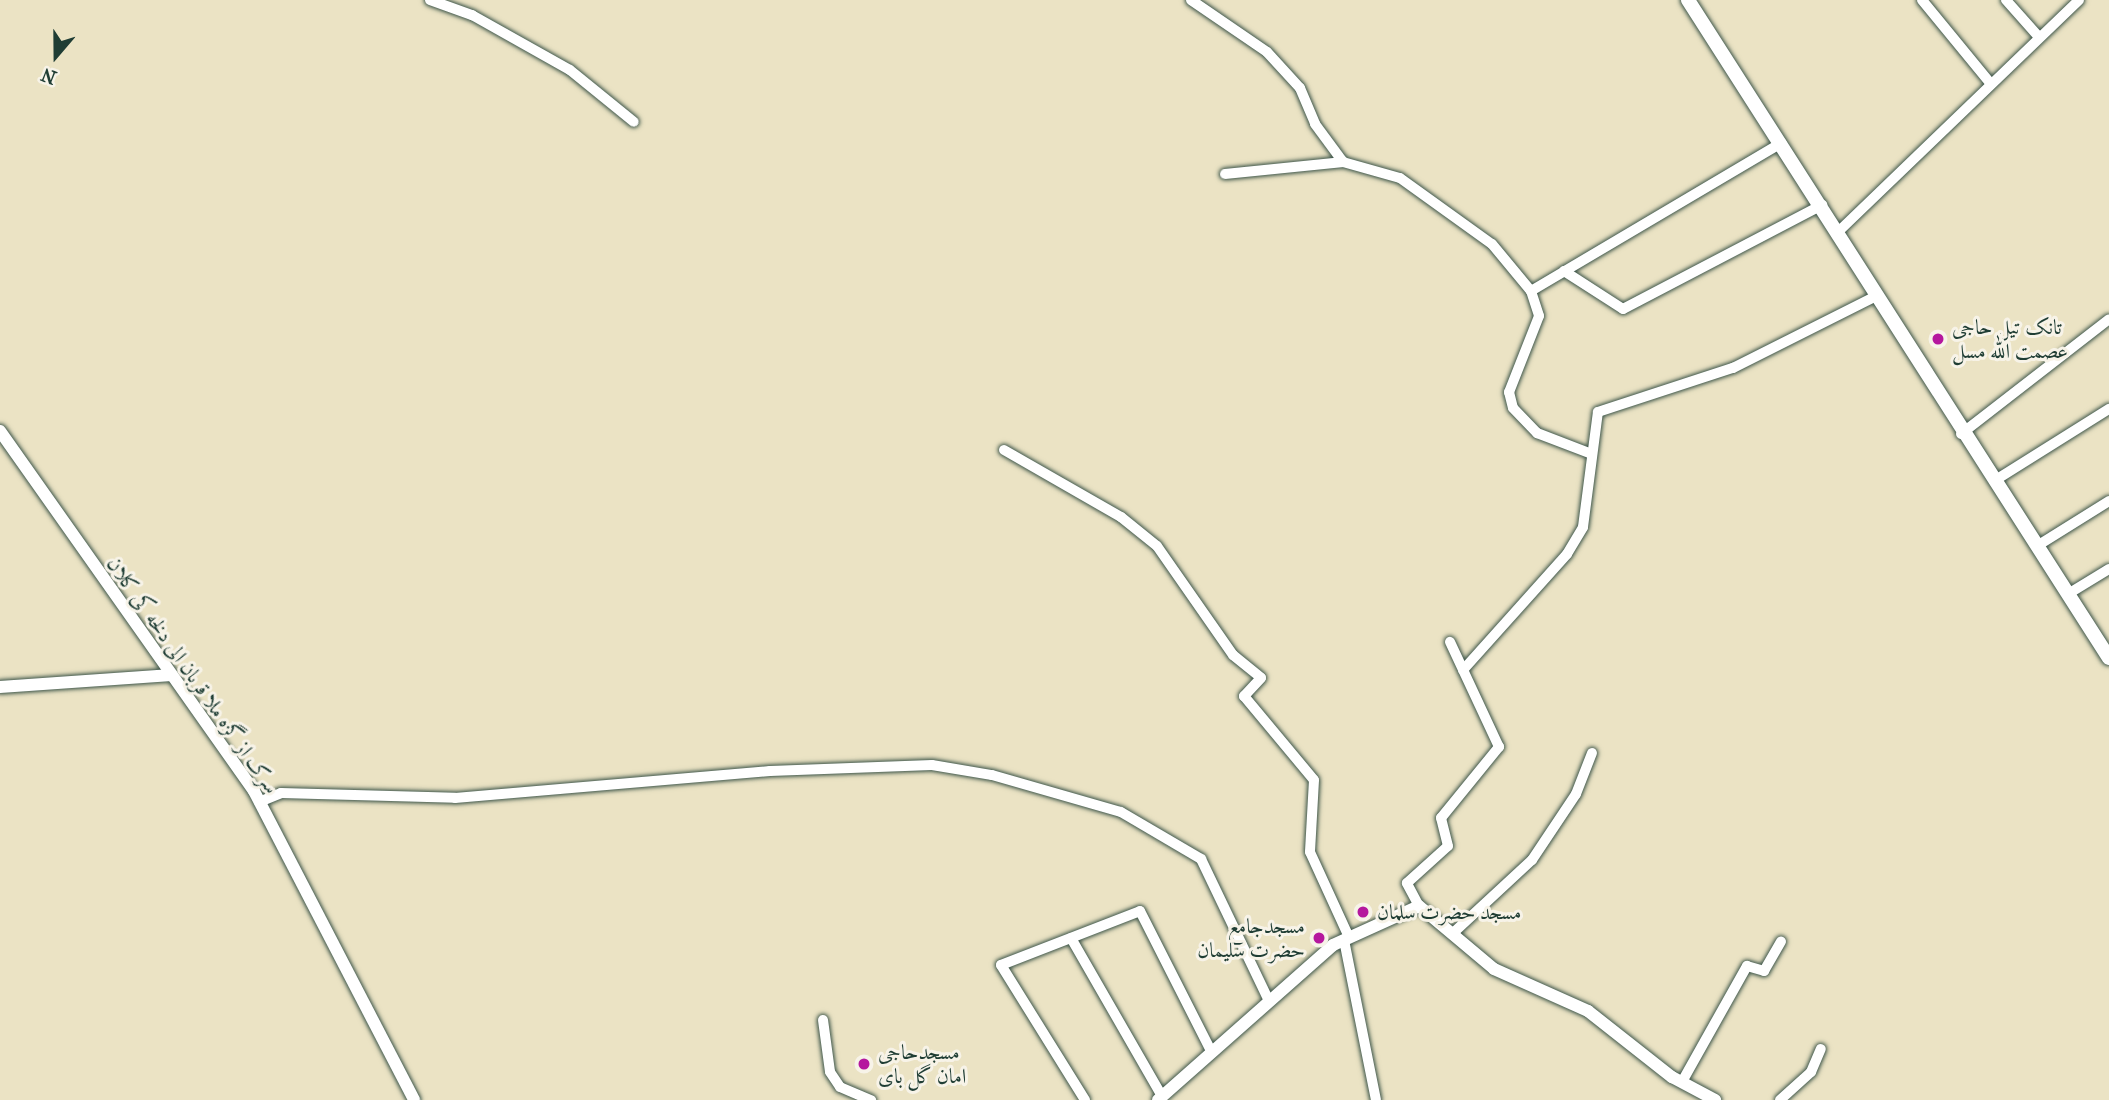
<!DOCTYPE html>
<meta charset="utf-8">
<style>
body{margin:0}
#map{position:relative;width:2109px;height:1100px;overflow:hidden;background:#ebe3c4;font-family:"IM FELL French Canon",Amiri,serif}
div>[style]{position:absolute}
.roads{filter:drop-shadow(0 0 2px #3e564a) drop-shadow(0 0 2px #3e564a)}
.minor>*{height:10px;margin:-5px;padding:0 5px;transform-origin:5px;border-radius:5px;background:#fff}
.tertiary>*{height:12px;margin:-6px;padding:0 6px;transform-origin:6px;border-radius:6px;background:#fff}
.secondary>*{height:14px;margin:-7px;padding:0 7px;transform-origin:7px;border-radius:7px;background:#fff}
.dots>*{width:19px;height:19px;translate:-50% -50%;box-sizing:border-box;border:4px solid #f7f3e8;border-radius:50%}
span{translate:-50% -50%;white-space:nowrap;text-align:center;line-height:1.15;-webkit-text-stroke:6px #f7f3e8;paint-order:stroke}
.poi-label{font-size:21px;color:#1f3d34}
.left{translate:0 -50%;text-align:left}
.right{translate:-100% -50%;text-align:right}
.street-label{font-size:21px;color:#1f3d34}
.north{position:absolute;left:21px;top:21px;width:70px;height:70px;-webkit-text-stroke:5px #f7f3e8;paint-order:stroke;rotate:200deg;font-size:19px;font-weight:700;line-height:28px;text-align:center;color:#1f3d34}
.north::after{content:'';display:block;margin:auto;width:24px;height:32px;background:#1f3d34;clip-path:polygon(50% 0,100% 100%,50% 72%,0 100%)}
</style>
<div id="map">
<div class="roads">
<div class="minor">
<i style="left:430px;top:0;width:45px;rotate:19.7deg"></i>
<i style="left:472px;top:15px;width:112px;rotate:29.3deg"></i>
<i style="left:570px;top:70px;width:82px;rotate:39.1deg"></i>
<i style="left:1191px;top:0;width:92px;rotate:34.4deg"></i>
<i style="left:1267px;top:52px;width:49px;rotate:47.5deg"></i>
<i style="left:1300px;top:88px;width:39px;rotate:67deg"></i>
<i style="left:1315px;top:124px;width:47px;rotate:53.6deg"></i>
<i style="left:1343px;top:162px;width:59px;rotate:15.7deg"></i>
<i style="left:1400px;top:178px;width:113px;rotate:35.7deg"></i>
<i style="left:1492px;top:244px;width:61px;rotate:50.3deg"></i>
<i style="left:1531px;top:291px;width:26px;rotate:72deg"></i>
<i style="left:1539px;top:316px;width:82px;rotate:111.5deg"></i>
<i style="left:1509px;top:392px;width:16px;rotate:76deg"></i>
<i style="left:1513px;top:408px;width:35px;rotate:46deg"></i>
<i style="left:1537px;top:433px;width:59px;rotate:20.9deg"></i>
<i style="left:1922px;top:0;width:109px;rotate:50.6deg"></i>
<i style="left:2006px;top:0;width:50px;rotate:48.3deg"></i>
<i style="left:1225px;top:174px;width:119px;rotate:-5.8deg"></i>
<i style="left:1839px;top:231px;width:333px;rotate:-43.9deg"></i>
<i style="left:1564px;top:271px;width:70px;rotate:32.8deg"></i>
<i style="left:1623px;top:309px;width:225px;rotate:-27.6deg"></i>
<i style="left:1531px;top:291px;width:291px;rotate:-30.6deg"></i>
<i style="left:1961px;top:434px;width:187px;rotate:-37.8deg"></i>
<i style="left:1004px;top:450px;width:135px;rotate:29.8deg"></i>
<i style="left:1121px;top:517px;width:46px;rotate:38.9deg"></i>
<i style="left:1157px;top:546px;width:133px;rotate:55.1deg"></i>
<i style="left:1233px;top:655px;width:36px;rotate:39deg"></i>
<i style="left:1261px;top:678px;width:25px;rotate:133deg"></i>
<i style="left:1244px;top:696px;width:109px;rotate:50.2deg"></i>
<i style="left:1314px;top:780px;width:72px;rotate:93.2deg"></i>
<i style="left:1310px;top:852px;width:94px;rotate:65.4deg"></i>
<i style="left:1994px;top:481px;width:136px;rotate:-32.1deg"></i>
<i style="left:2037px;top:546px;width:85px;rotate:-32deg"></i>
<i style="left:2068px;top:594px;width:48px;rotate:-31.4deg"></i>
<i style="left:1463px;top:670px;width:156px;rotate:-48.1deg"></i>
<i style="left:1567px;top:554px;width:31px;rotate:-59deg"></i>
<i style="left:1583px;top:527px;width:116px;rotate:-82.6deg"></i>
<i style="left:1598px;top:412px;width:142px;rotate:-18.1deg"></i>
<i style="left:1733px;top:368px;width:162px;rotate:-26.7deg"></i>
<i style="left:259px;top:802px;width:24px;rotate:-22deg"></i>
<i style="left:281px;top:793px;width:174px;rotate:1.6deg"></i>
<i style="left:455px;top:798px;width:316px;rotate:-4.9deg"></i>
<i style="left:770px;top:771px;width:162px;rotate:-2.1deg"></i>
<i style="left:932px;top:765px;width:61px;rotate:9.5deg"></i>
<i style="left:992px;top:775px;width:134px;rotate:16deg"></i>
<i style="left:1121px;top:812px;width:93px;rotate:30.4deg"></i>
<i style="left:1201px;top:859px;width:157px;rotate:64.4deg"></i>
<i style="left:1419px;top:906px;width:26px;rotate:-118deg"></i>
<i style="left:1407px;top:883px;width:55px;rotate:-42.1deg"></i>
<i style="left:1448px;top:846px;width:29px;rotate:-104deg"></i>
<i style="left:1441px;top:818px;width:92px;rotate:-50.8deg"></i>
<i style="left:1499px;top:747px;width:116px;rotate:-115deg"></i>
<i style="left:1452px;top:934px;width:109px;rotate:-42.8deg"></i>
<i style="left:1532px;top:860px;width:79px;rotate:-56.3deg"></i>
<i style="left:1576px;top:794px;width:44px;rotate:-68.7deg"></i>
<i style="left:1071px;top:938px;width:182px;rotate:60.1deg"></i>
<i style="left:1344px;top:940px;width:163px;rotate:78.7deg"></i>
<i style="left:823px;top:1020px;width:52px;rotate:82.3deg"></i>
<i style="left:830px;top:1072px;width:18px;rotate:56deg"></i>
<i style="left:840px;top:1087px;width:34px;rotate:23deg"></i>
<i style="left:1683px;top:1080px;width:131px;rotate:-60.7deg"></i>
<i style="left:1747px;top:966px;width:18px;rotate:16deg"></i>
<i style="left:1764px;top:971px;width:34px;rotate:-60deg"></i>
<i style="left:1085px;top:1100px;width:159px;rotate:-121.9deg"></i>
<i style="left:1001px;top:965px;width:149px;rotate:-21.2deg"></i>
<i style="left:1140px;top:911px;width:159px;rotate:63.1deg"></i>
<i style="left:1780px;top:1100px;width:42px;rotate:-42.1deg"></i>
<i style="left:1811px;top:1072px;width:25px;rotate:-67deg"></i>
</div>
<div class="tertiary">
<i style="left:0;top:431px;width:441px;rotate:54.8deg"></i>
<i style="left:254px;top:791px;width:348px;rotate:62.6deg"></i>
<i style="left:0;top:687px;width:172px;rotate:-4deg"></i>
<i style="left:1158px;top:1100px;width:234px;rotate:-41.5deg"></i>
<i style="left:1333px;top:945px;width:94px;rotate:-24.4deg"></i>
<i style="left:1419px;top:906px;width:98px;rotate:40deg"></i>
<i style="left:1494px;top:969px;width:103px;rotate:24.1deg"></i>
<i style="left:1588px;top:1011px;width:107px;rotate:38.2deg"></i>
<i style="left:1672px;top:1077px;width:49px;rotate:28.1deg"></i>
</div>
<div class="secondary">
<i style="left:1688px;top:0;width:781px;rotate:57.39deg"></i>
</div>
</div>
<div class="dots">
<i style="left:1938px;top:339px;background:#b5179e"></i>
<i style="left:1363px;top:912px;background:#b5179e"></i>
<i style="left:1319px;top:938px;background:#b5179e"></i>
<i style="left:864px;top:1064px;background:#b5179e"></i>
</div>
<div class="poi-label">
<span class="left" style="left:1952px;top:339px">تانک تیل حاجی<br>عصمت الله مسل</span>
<span class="left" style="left:1377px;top:912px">مسجد حضرت سلمان</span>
<span class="right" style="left:1305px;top:938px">مسجدجامع<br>حضرت سلیمان</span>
<span class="left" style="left:878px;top:1064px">مسجدحاجی<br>امان گل بای</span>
</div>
<div class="street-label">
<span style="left:193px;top:675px;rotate:55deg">سرک از گزه ملا قربان الی دلخه کی کلان</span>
</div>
<div class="north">N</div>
</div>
